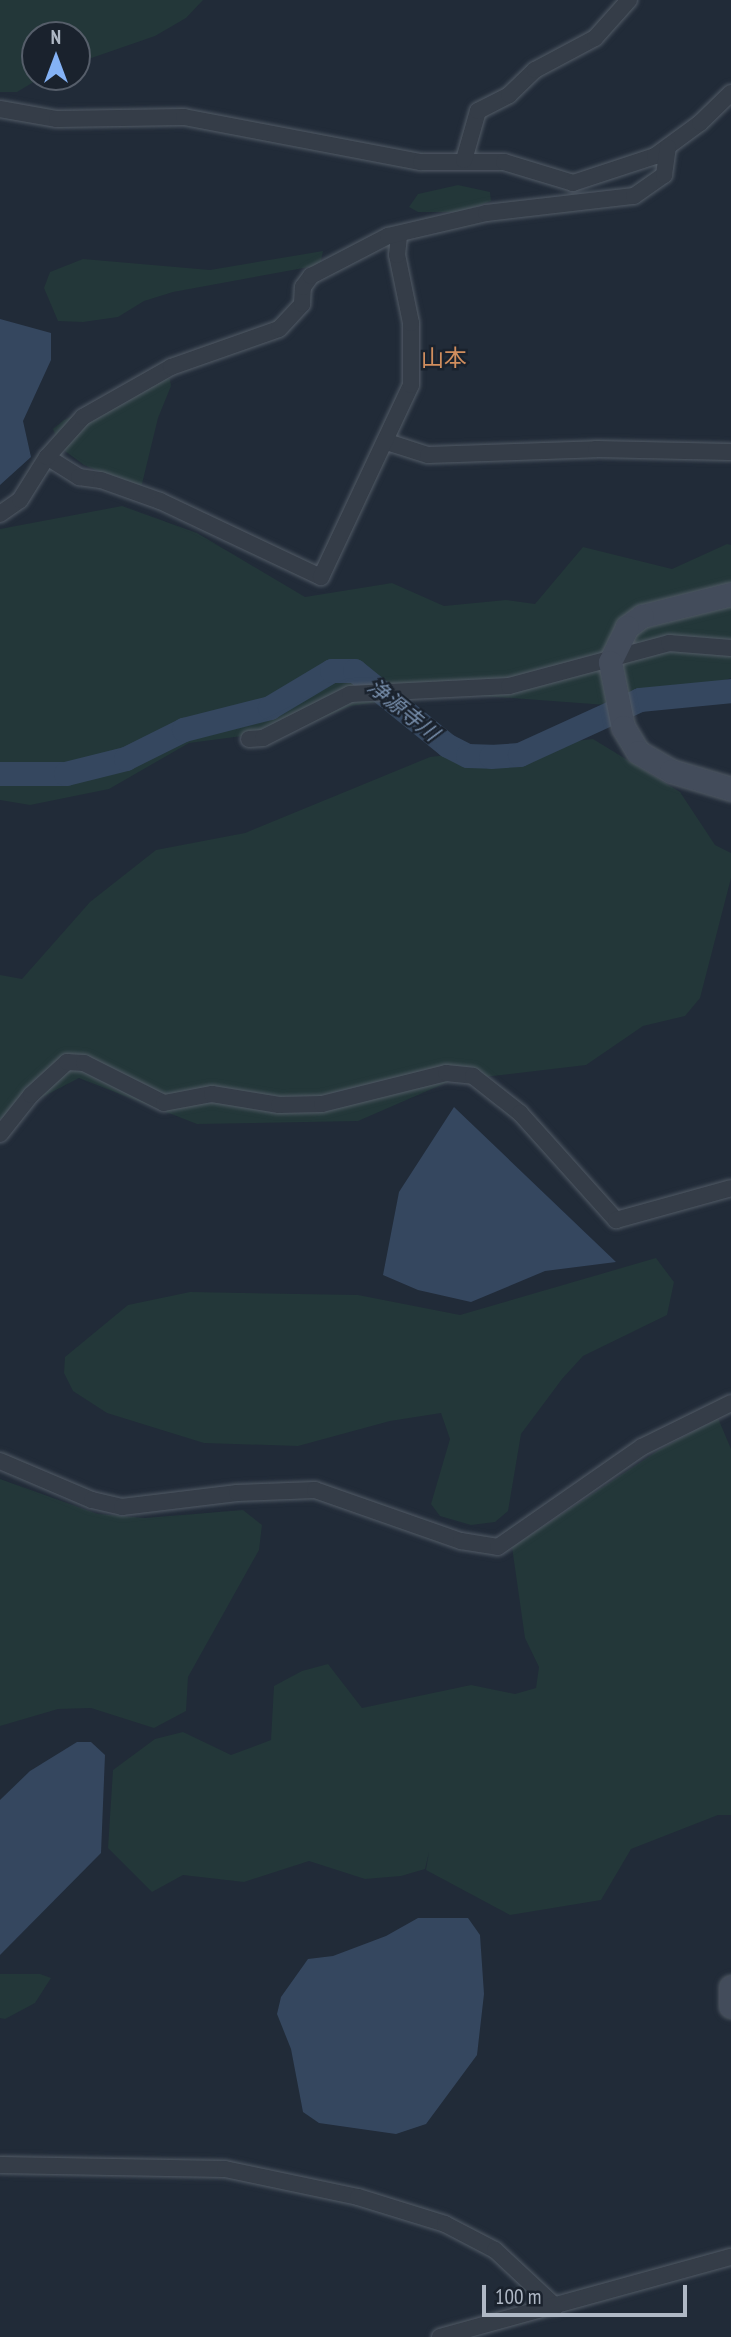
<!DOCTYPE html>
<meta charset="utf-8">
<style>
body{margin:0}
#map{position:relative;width:731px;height:2337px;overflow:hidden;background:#212b38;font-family:"PT Sans Narrow","Noto Sans JP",sans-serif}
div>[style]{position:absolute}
.green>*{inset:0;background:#233739}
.water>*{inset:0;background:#35475f}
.river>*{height:24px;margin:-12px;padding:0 12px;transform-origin:12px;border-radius:12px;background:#35475f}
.roads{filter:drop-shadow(0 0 2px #525b66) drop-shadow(0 0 2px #525b66)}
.street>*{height:16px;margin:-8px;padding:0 8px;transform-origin:8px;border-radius:8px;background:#353d48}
.secondary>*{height:23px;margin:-11.5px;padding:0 11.5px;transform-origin:11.5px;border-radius:11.5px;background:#434c5b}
span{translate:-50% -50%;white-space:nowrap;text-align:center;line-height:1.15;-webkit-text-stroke:5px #1a222d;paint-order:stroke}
.water-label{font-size:21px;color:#788fac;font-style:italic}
.quarter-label{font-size:23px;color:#d18e5e}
.north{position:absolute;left:21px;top:21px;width:70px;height:70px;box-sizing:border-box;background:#1a222d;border:2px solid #565e6a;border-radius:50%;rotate:0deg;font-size:19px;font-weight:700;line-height:28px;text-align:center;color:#afb8c5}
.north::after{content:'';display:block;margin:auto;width:24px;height:32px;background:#84b2f5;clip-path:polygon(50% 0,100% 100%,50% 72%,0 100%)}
.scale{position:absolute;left:482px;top:2285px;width:205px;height:32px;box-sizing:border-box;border:4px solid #afb8c5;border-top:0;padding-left:9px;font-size:21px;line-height:24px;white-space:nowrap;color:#afb8c5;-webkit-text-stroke:5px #1a222d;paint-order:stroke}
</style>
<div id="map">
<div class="green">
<i style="clip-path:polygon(0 0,203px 0,186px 18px,155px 36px,77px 63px,77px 35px,35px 35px,35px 77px,42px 77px,17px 92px,0 92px)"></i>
<i style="clip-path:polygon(458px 185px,490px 192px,491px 201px,461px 212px,418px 212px,409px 207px,418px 194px)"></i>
<i style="clip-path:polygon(323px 251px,320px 265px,173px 292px,144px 301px,118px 317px,83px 322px,58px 321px,44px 288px,50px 272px,83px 259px,210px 270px)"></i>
<i style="clip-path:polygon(161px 376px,170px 379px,171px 386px,158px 418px,141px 488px,84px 465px,61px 448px,53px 429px,64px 420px)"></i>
<i style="clip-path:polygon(122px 506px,197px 533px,305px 597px,392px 583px,444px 606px,506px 600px,535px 604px,583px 547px,672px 569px,727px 544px,731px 545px,731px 678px,647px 708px,442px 693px,350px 706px,297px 729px,189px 743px,109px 789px,30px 805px,0 800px,0 529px)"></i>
<i style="clip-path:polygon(593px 739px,680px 792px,715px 845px,731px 853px,731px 878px,700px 998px,685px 1016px,643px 1026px,586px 1065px,450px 1081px,358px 1121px,197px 1124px,79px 1078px,0 1119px,0 975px,22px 979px,90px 902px,156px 850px,245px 833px,430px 757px)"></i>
<i style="clip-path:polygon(656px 1258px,674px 1282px,667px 1315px,583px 1356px,562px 1379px,521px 1434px,508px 1511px,495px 1522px,471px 1525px,440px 1516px,431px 1504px,450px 1439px,441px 1413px,390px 1421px,298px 1446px,204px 1443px,107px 1413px,73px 1391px,64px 1373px,65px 1357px,128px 1305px,190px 1292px,358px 1295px,460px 1315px)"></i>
<i style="clip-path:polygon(718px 1418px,731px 1449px,731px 1815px,718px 1815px,631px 1849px,601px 1900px,510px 1915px,426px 1870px,429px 1852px,425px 1869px,401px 1876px,365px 1879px,309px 1861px,244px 1882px,183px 1875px,152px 1892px,108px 1848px,113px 1770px,155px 1739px,183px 1732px,231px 1755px,271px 1740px,274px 1686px,302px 1671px,328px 1664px,362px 1708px,471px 1685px,515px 1694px,536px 1688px,539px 1667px,525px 1638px,512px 1547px,659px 1450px)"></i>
<i style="clip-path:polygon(0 1479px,98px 1514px,145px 1518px,243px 1510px,262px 1525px,259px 1550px,188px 1677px,186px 1711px,154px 1728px,91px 1708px,58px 1709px,0 1726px)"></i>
<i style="clip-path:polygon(0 1974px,40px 1974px,51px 1978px,35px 2003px,5px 2019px,0 2018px)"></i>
</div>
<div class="water">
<i style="clip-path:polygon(0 319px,51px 333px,51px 360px,23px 421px,31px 457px,0 485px)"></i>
<i style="clip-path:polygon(454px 1107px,616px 1262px,545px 1271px,471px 1302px,418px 1290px,383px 1275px,399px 1192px)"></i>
<i style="clip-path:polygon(77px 1742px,91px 1742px,105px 1755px,101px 1853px,0 1955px,0 1800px,30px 1771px)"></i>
<i style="clip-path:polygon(418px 1918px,468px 1918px,480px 1935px,484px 1994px,477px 2055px,426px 2124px,396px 2134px,319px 2123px,303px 2112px,291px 2049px,277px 2014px,281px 1997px,308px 1959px,333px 1956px,386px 1936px)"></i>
</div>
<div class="river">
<i style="left:0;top:774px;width:66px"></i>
<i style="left:66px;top:774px;width:62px;rotate:-14deg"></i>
<i style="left:126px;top:759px;width:65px;rotate:-26.6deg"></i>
<i style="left:184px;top:730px;width:89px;rotate:-14.3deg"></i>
<i style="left:270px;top:708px;width:72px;rotate:-30.8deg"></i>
<i style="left:332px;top:671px;width:23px"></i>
<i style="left:355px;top:671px;width:119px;rotate:38.9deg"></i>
<i style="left:448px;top:746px;width:22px;rotate:27deg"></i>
<i style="left:468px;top:756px;width:23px;rotate:2deg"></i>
<i style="left:491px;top:757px;width:29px;rotate:-4deg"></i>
<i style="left:520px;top:755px;width:132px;rotate:-24.6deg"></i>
<i style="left:640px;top:700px;width:91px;rotate:-5.6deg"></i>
</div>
<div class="roads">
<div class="street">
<i style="left:0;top:109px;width:58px;rotate:10deg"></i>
<i style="left:57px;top:119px;width:127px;rotate:-0.9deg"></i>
<i style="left:184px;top:117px;width:241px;rotate:10.8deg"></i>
<i style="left:421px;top:162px;width:83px"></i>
<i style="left:504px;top:162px;width:72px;rotate:16.9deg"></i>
<i style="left:573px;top:183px;width:86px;rotate:-18.2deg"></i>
<i style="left:655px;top:156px;width:56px;rotate:-36.3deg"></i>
<i style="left:700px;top:123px;width:43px;rotate:-44.1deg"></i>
<i style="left:464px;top:160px;width:51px;rotate:-74.1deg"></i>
<i style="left:478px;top:111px;width:35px;rotate:-27deg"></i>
<i style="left:509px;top:95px;width:36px;rotate:-44deg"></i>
<i style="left:535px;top:70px;width:68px;rotate:-28.1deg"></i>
<i style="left:595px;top:38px;width:51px;rotate:-48.2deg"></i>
<i style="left:387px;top:442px;width:43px;rotate:17.6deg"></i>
<i style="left:428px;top:455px;width:168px;rotate:-2deg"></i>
<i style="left:596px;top:449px;width:135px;rotate:1.3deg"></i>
<i style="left:47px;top:457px;width:38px;rotate:32deg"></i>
<i style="left:79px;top:477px;width:22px;rotate:8deg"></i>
<i style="left:101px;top:480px;width:63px;rotate:19.6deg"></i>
<i style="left:160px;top:501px;width:178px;rotate:25.3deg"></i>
<i style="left:321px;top:577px;width:212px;rotate:-64.9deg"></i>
<i style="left:411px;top:385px;width:62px;rotate:-90deg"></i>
<i style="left:411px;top:323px;width:69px;rotate:-101.6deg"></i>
<i style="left:397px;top:255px;width:20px;rotate:-84deg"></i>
<i style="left:0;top:514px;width:24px;rotate:-35deg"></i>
<i style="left:20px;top:500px;width:51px;rotate:-57.9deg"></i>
<i style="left:47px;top:457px;width:54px;rotate:-48deg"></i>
<i style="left:83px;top:417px;width:101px;rotate:-29.6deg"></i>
<i style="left:171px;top:367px;width:114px;rotate:-19.4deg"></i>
<i style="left:279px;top:329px;width:34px;rotate:-47deg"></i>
<i style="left:302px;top:304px;width:17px;rotate:-87deg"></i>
<i style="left:303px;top:287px;width:14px;rotate:-54deg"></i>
<i style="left:311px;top:276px;width:87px;rotate:-27.5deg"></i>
<i style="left:388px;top:236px;width:101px;rotate:-13.2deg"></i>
<i style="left:486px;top:213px;width:149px;rotate:-6.6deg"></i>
<i style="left:634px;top:196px;width:37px;rotate:-35deg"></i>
<i style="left:664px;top:175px;width:28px;rotate:-82deg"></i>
<i style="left:249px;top:739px;width:14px;rotate:-4deg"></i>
<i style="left:263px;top:738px;width:97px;rotate:-26.8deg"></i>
<i style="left:350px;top:694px;width:159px;rotate:-2.9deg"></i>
<i style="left:509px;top:686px;width:166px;rotate:-15deg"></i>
<i style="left:669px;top:643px;width:62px;rotate:4.6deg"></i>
<i style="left:0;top:1134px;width:50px;rotate:-51.5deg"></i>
<i style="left:31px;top:1095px;width:49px;rotate:-42.5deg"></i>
<i style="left:67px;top:1062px;width:17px;rotate:3deg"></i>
<i style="left:84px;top:1063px;width:89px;rotate:26.6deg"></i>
<i style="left:164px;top:1103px;width:49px;rotate:-10.6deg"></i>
<i style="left:212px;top:1094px;width:68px;rotate:9.3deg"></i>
<i style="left:279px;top:1105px;width:43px;rotate:-1.3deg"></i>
<i style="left:322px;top:1104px;width:128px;rotate:-14deg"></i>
<i style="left:446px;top:1073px;width:27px;rotate:6deg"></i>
<i style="left:473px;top:1076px;width:60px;rotate:38.2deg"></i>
<i style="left:520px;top:1113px;width:144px;rotate:48.1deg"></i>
<i style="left:616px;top:1220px;width:119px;rotate:-15.5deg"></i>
<i style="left:0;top:1461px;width:100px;rotate:23deg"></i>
<i style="left:92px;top:1500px;width:31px;rotate:13deg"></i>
<i style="left:122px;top:1507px;width:116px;rotate:-6.9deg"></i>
<i style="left:237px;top:1493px;width:78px;rotate:-2.2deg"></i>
<i style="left:315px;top:1490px;width:155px;rotate:19.3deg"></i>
<i style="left:461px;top:1541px;width:37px;rotate:9deg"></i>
<i style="left:498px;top:1547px;width:175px;rotate:-34.8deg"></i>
<i style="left:642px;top:1447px;width:99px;rotate:-26.3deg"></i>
<i style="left:0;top:2165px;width:225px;rotate:1deg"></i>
<i style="left:225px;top:2169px;width:136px;rotate:11.9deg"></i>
<i style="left:358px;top:2197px;width:91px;rotate:17.2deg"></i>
<i style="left:445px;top:2224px;width:56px;rotate:27.5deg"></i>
<i style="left:495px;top:2250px;width:83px;rotate:43.1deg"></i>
<i style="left:440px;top:2337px;width:302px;rotate:-15.4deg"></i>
</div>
<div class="secondary">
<i style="left:731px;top:594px;width:92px;rotate:166.1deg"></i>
<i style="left:642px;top:616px;width:19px;rotate:144deg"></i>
<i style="left:627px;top:627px;width:39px;rotate:116deg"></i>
<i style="left:610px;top:662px;width:66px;rotate:78.7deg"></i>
<i style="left:623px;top:727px;width:29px;rotate:59deg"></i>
<i style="left:638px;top:752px;width:38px;rotate:30deg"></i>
<i style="left:671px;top:771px;width:63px;rotate:16.7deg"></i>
<i style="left:731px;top:1987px;width:19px;rotate:90deg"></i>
</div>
</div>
<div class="water-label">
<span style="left:403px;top:710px;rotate:39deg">浄源寺川</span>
</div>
<div class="quarter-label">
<span style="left:444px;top:358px">山本</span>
</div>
<div class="north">N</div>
<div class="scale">100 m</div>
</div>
